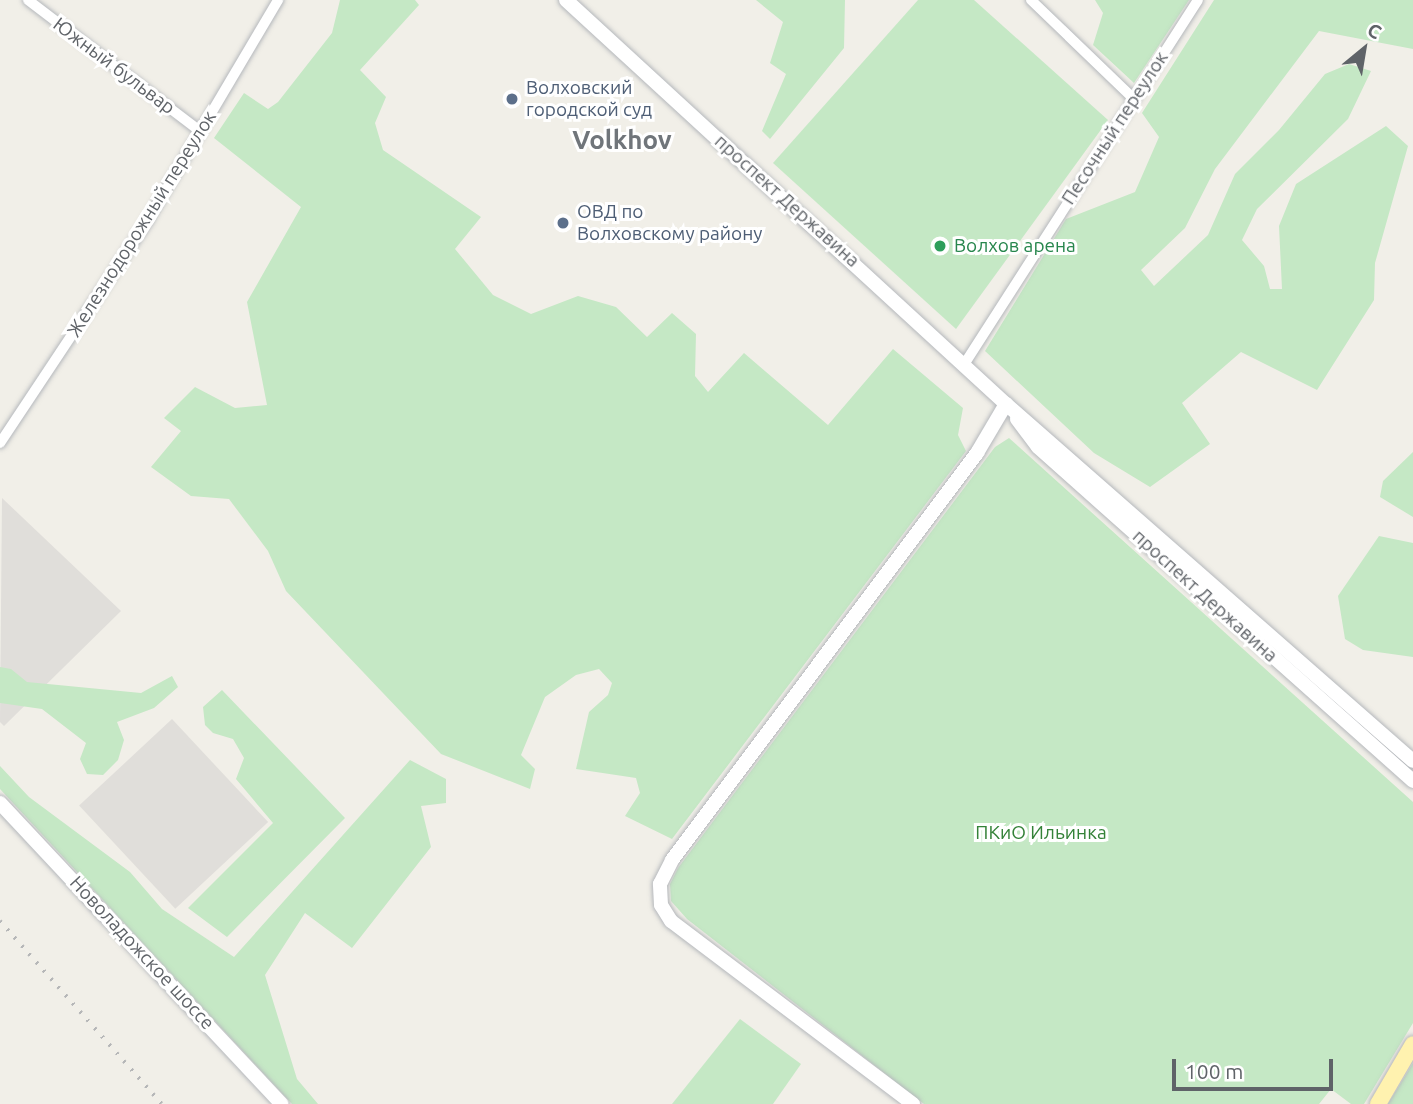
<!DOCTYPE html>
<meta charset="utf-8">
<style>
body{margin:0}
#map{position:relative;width:1413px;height:1104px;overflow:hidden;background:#f1efe8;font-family:Ubuntu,sans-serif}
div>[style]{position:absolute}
.industrial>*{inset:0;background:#e0deda;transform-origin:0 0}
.green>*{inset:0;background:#c5e8c5}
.roads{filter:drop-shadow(0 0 2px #b5b8bc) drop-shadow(0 0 2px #b5b8bc)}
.minor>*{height:10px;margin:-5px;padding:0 5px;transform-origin:5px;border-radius:5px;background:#fff}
.secondary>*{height:14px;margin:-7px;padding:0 7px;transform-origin:7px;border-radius:7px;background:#fff}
.primary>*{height:16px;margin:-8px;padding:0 8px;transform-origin:8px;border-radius:8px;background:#fff2af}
.rail>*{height:3.5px;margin-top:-1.75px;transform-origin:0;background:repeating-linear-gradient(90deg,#b6b7b8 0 2px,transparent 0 11px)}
.dots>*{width:19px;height:19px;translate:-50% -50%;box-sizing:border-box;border:4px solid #fff;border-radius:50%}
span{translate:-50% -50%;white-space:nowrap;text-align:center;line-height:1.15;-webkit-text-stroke:6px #fff;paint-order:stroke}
.street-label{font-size:19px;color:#5f6368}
.service-label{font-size:19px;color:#4e5e75}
.left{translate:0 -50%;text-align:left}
.leisure-label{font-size:19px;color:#27864d}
.park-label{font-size:19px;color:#348238}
.district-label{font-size:26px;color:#70757a;font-weight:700}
.north{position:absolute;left:1329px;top:14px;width:70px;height:70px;-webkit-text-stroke:5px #fff;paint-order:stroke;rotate:30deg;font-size:19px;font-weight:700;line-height:28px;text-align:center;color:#5f6368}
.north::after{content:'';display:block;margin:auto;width:24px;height:32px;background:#5f6368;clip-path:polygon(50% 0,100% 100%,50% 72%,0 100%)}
.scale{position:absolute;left:1172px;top:1059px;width:161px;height:32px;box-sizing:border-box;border:4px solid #5f6368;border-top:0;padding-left:9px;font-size:21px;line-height:24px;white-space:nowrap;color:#5f6368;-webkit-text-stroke:5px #fff;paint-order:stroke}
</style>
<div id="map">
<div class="industrial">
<i style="clip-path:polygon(2px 498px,121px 611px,4px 726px,0 722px)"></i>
<i style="left:172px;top:719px;width:141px;height:127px;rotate:47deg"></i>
</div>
<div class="green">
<i style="clip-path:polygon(340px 0,415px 0,419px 5px,360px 70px,386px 97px,375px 123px,383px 150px,481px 217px,455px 249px,493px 295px,531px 314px,578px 296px,616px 307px,647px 337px,672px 313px,696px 334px,695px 376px,708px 392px,744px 353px,828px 425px,893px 349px,963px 408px,958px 435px,966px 451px,672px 839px,625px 816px,640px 793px,636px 778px,576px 769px,589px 712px,608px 695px,612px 683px,599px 669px,576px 675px,545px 697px,521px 755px,535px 769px,530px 789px,441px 754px,286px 591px,268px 551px,229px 499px,191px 496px,151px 467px,181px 431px,164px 418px,195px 387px,235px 408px,267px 405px,247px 302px,301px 207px,214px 138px,244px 93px,268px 109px,278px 102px,332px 33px)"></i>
<i style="clip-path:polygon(756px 0,845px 0,844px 48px,770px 139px,762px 131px,786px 74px,770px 63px,783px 22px)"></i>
<i style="clip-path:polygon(918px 0,974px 0,1108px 120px,956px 329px,773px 163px)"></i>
<i style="clip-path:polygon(1095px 0,1189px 0,1134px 83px,1093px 45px,1103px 13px)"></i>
<i style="clip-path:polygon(1214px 0,1413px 0,1413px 49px,1319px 31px,1215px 169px,1185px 228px,1141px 270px,1154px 286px,1208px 235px,1235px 174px,1279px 130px,1325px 74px,1349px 64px,1371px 71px,1348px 119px,1257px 209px,1242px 240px,1264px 266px,1270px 289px,1282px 289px,1279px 226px,1296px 184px,1386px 126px,1408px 146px,1375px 263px,1374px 300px,1317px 390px,1241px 352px,1182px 403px,1210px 444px,1150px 487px,1094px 453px,985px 351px,1066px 219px,1135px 192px,1159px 137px,1142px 113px)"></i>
<i style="clip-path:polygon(1009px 438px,1413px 802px,1413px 1023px,1364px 1104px,1351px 1104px,1331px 1089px,1319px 1104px,924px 1104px,687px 919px,671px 901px,670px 884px,678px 868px,995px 447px)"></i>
<i style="clip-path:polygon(1413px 452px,1413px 517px,1380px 497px,1383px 481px)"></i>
<i style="clip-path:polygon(1379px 536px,1413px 543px,1413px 657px,1363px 650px,1345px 639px,1338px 596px)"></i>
<i style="clip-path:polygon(0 667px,11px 669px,27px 682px,141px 693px,172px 676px,178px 687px,154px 708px,117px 722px,124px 740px,118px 760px,103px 775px,87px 774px,80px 759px,86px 743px,42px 709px,0 703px)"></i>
<i style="clip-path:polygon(222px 690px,345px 818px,227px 937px,188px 908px,273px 823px,236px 779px,244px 758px,233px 739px,213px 733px,205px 725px,203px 707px)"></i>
<i style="clip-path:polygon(410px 760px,446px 779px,446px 803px,421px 806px,431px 847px,352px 948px,305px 913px,265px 975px,297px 1079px,318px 1104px,292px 1104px,0 789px,0 766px,29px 797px,130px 872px,162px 909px,234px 957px)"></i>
<i style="clip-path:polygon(740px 1019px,801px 1064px,773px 1104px,672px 1104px)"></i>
<i style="clip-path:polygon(1413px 1063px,1413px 1104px,1388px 1104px)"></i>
</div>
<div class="roads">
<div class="minor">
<i style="left:28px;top:0;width:216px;rotate:37.3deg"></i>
<i style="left:1031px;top:0;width:143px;rotate:43.9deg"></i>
<i style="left:965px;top:363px;width:431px;rotate:-57.3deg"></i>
<i style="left:0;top:443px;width:268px;rotate:-56.4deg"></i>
<i style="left:148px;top:220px;width:256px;rotate:-59.4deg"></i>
</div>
<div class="secondary">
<i style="left:566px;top:0;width:597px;rotate:42.56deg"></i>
<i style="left:1006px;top:404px;width:541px;rotate:41.26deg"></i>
<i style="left:1017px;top:419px;width:35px;rotate:53deg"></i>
<i style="left:1038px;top:447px;width:502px;rotate:41.69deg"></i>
<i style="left:0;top:803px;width:412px;rotate:46.9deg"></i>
<i style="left:913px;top:1104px;width:303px;rotate:-142.9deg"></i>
<i style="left:671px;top:921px;width:19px;rotate:-122deg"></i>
<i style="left:661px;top:905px;width:21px;rotate:-93deg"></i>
<i style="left:660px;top:884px;width:27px;rotate:-63deg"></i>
<i style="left:672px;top:860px;width:509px;rotate:-53.15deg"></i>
<i style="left:977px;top:453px;width:57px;rotate:-59.4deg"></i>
</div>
<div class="primary">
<i style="left:1378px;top:1104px;width:69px;rotate:-59.7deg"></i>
</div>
</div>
<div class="rail">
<i style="left:0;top:921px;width:244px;rotate:48.5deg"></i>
</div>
<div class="dots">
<i style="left:512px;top:99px;background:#5c6f8a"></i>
<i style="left:563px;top:223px;background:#5c6f8a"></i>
<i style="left:940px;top:246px;background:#2e9e5b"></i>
</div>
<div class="street-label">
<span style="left:114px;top:66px;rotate:37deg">Южный бульвар</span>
<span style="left:1115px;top:128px;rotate:-57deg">Песочный переулок</span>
<span style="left:787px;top:201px;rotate:42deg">проспект Державина</span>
<span style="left:142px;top:224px;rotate:-58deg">Железнодорожный переулок</span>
<span style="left:1205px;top:596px;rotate:42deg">проспект Державина</span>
<span style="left:142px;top:953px;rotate:47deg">Новоладожское шоссе</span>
</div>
<div class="service-label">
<span class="left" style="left:526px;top:99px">Волховский<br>городской суд</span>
<span class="left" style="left:577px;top:223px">ОВД по<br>Волховскому району</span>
</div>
<div class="leisure-label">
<span class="left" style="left:954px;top:246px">Волхов арена</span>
</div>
<div class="park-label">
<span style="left:1041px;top:833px">ПКиО Ильинка</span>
</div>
<div class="district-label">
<span style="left:622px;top:140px">Volkhov</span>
</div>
<div class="north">С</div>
<div class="scale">100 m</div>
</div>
